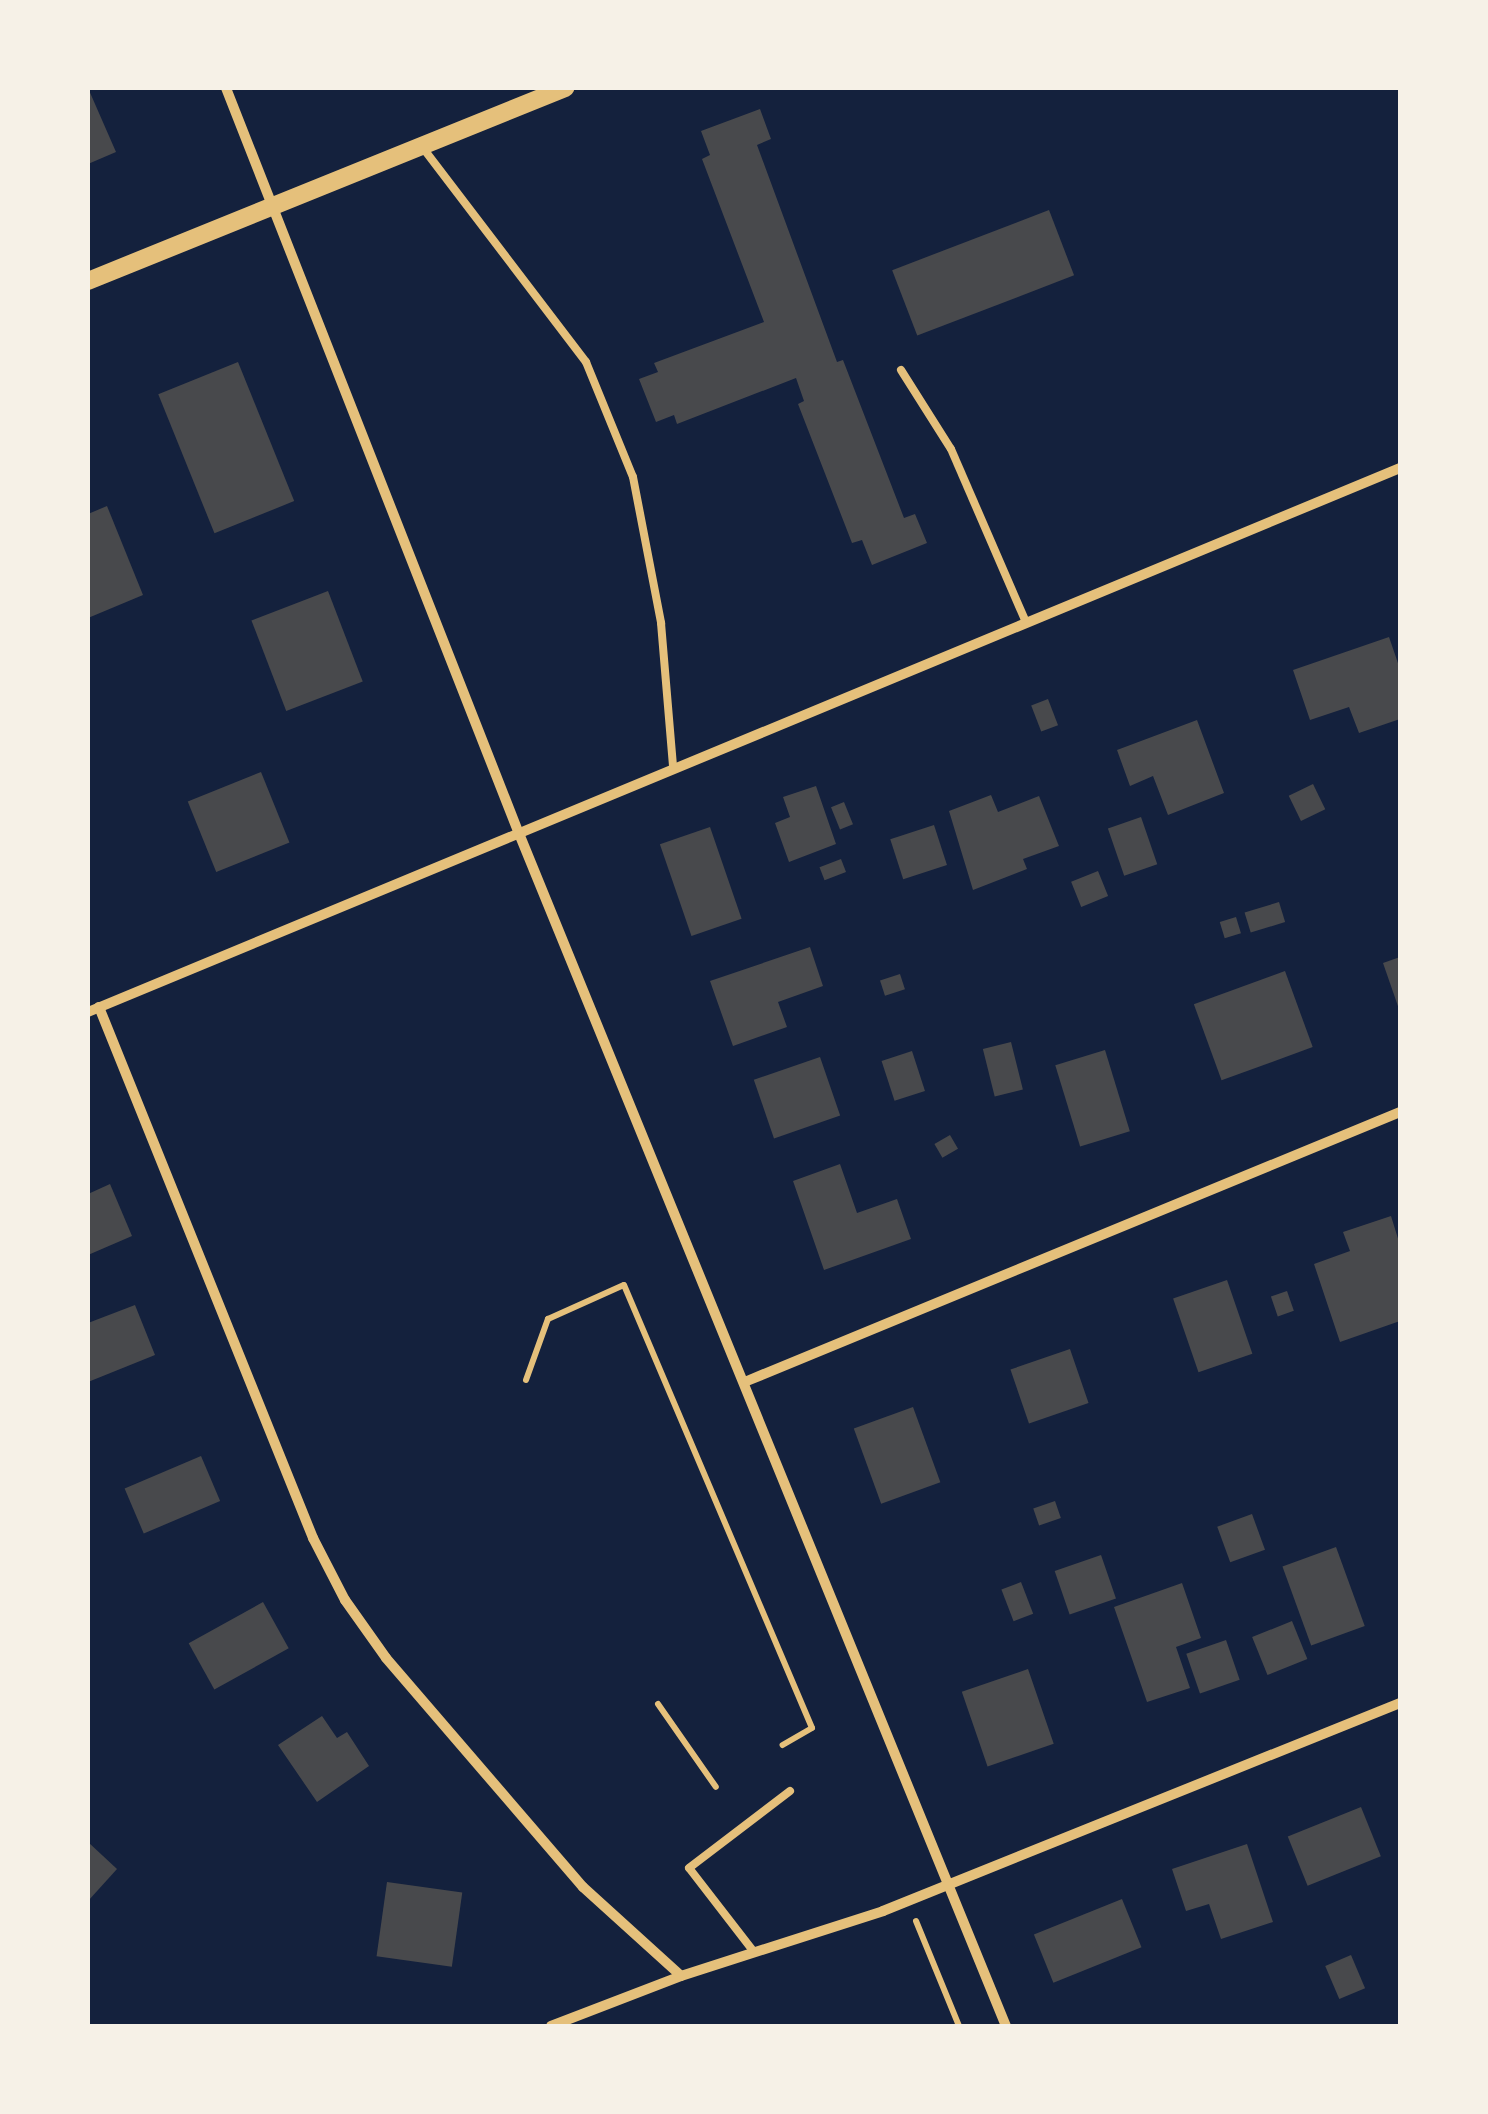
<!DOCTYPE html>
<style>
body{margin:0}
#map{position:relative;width:1488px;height:2114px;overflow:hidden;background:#14213d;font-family:"PT Sans Narrow",sans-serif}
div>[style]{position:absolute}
.building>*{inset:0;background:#48494c;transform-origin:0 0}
.path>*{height:6px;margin:-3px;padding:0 3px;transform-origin:3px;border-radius:3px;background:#e5c07b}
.service>*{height:8px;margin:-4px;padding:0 4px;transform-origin:4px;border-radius:4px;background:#e5c07b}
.minor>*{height:10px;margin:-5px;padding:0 5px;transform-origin:5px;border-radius:5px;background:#e5c07b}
.tertiary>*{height:18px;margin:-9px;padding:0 9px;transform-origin:9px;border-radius:9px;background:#e5c07b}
span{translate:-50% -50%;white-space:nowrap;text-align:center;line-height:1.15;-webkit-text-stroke:8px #f6f1e7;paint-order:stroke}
.frame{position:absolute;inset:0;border:90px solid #f6f1e7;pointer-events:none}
</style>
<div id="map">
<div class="building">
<i style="clip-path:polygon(88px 88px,116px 152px,88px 164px)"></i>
<i style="clip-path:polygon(760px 109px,771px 139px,757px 145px,837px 362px,843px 360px,904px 518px,915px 514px,927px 543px,872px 565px,862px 540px,852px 543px,798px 404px,804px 401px,796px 378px,677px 424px,674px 415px,656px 422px,639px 379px,658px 372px,654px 363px,764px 322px,702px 159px,710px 155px,701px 131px)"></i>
<i style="left:1049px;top:210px;width:70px;height:168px;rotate:69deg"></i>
<i style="left:238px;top:362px;width:150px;height:86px;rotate:68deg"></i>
<i style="clip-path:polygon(107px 506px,143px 595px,88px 618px,88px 514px)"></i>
<i style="left:328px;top:591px;width:97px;height:82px;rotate:69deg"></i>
<i style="clip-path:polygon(1389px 637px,1400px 669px,1400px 719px,1359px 733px,1349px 707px,1310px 720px,1293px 670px)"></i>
<i style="left:1048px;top:699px;width:28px;height:18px;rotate:69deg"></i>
<i style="clip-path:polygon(1197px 720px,1224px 793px,1168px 815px,1153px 776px,1130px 786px,1117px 750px)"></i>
<i style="left:261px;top:772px;width:76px;height:79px;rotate:68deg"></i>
<i style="left:1313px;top:784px;width:28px;height:27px;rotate:64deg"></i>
<i style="clip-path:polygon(816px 786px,836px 844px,789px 862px,775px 823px,790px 817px,783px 797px)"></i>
<i style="clip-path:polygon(991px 795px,998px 812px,1039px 796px,1059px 846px,1023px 859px,1027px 869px,973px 890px,949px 811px)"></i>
<i style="left:844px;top:802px;width:24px;height:14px;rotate:68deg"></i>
<i style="left:1141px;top:817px;width:50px;height:35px;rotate:71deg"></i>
<i style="left:934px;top:825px;width:42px;height:46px;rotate:72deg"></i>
<i style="left:710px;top:827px;width:97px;height:53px;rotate:71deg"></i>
<i style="left:841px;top:859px;width:14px;height:23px;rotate:69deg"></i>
<i style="left:1098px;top:871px;width:27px;height:29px;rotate:68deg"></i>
<i style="left:1279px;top:902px;width:21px;height:36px;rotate:73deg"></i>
<i style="left:1236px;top:917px;width:17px;height:17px;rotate:73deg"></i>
<i style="clip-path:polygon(810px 947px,823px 986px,778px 1002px,787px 1027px,733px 1046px,710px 981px)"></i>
<i style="clip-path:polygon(1400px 957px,1400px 1012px,1383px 963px)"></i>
<i style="left:1285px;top:971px;width:81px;height:97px;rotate:70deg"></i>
<i style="left:900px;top:974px;width:16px;height:21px;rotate:72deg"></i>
<i style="left:1011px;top:1042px;width:49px;height:29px;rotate:76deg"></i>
<i style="left:1105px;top:1050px;width:85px;height:52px;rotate:73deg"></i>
<i style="left:912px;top:1051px;width:42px;height:32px;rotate:72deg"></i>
<i style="left:820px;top:1057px;width:62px;height:70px;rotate:71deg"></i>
<i style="left:950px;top:1135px;width:16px;height:18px;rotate:60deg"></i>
<i style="clip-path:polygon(840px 1164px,857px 1213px,897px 1199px,911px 1239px,824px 1270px,793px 1181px)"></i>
<i style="clip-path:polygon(110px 1184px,132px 1236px,88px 1255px,88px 1194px)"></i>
<i style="clip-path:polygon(1391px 1216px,1400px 1245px,1400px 1321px,1340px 1342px,1314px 1264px,1350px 1251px,1343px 1232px)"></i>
<i style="left:1227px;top:1280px;width:78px;height:57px;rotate:71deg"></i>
<i style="left:1287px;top:1291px;width:21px;height:17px;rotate:71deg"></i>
<i style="clip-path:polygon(135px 1305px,155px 1355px,88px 1382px,88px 1323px)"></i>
<i style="left:1070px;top:1349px;width:57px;height:63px;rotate:71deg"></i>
<i style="left:913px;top:1407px;width:80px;height:63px;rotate:70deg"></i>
<i style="left:201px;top:1456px;width:49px;height:83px;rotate:67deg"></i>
<i style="left:1055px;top:1501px;width:18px;height:23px;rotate:71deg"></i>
<i style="left:1252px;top:1514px;width:38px;height:37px;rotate:70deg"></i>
<i style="left:1336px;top:1547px;width:84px;height:57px;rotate:70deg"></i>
<i style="left:1101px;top:1555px;width:46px;height:49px;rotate:71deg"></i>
<i style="left:1021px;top:1582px;width:34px;height:21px;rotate:69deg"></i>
<i style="clip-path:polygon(1182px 1583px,1201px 1638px,1176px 1647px,1190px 1688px,1147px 1702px,1114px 1607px)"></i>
<i style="left:263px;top:1602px;width:53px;height:85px;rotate:61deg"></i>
<i style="left:1292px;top:1621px;width:41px;height:43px;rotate:68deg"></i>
<i style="left:1226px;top:1640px;width:42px;height:42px;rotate:71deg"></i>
<i style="left:1028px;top:1669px;width:79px;height:70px;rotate:71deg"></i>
<i style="clip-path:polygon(322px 1716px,337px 1738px,347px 1732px,369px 1766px,317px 1802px,278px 1745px)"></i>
<i style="left:1361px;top:1807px;width:53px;height:79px;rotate:68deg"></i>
<i style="clip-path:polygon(88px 1842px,117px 1869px,88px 1901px)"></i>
<i style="clip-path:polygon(1247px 1844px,1273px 1922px,1221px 1939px,1209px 1904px,1186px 1911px,1172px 1869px)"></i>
<i style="left:387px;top:1882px;width:76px;height:75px;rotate:8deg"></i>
<i style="left:1122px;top:1899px;width:52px;height:95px;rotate:68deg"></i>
<i style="left:1351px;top:1955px;width:36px;height:28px;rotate:67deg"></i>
</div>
<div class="path">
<i style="left:526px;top:1380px;width:65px;rotate:-70.2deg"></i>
<i style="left:548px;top:1319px;width:83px;rotate:-24.1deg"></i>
<i style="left:624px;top:1285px;width:481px;rotate:67deg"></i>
<i style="left:812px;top:1728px;width:34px;rotate:150deg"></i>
<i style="left:658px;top:1704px;width:101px;rotate:55.1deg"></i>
<i style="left:916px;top:1921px;width:113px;rotate:67.7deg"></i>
</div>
<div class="service">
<i style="left:423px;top:148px;width:269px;rotate:52.7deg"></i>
<i style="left:586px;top:362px;width:124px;rotate:67.8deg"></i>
<i style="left:633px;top:477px;width:149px;rotate:79.1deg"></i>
<i style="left:661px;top:623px;width:144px;rotate:85.2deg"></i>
<i style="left:901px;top:370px;width:93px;rotate:57.7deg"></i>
<i style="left:951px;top:449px;width:186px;rotate:66.6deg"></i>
<i style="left:754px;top:1952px;width:106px;rotate:-127.7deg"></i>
<i style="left:689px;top:1868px;width:127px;rotate:-37.3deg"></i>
</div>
<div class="minor">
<i style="left:226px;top:88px;width:798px;rotate:68.55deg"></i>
<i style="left:518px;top:831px;width:1291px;rotate:67.79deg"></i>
<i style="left:99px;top:1007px;width:573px;rotate:68.05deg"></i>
<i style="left:313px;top:1538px;width:70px;rotate:62.7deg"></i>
<i style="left:345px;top:1600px;width:71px;rotate:54.7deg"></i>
<i style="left:386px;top:1658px;width:302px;rotate:49.3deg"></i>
<i style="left:583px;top:1887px;width:132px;rotate:42.2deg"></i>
<i style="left:88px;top:1012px;width:1420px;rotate:-22.52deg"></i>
<i style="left:747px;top:1381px;width:706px;rotate:-22.39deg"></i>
<i style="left:551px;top:2026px;width:139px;rotate:-21deg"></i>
<i style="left:681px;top:1976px;width:212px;rotate:-17.8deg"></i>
<i style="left:883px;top:1911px;width:557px;rotate:-21.92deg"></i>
</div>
<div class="tertiary">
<i style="left:88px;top:281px;width:515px;rotate:-22.03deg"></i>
</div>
<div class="frame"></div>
</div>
